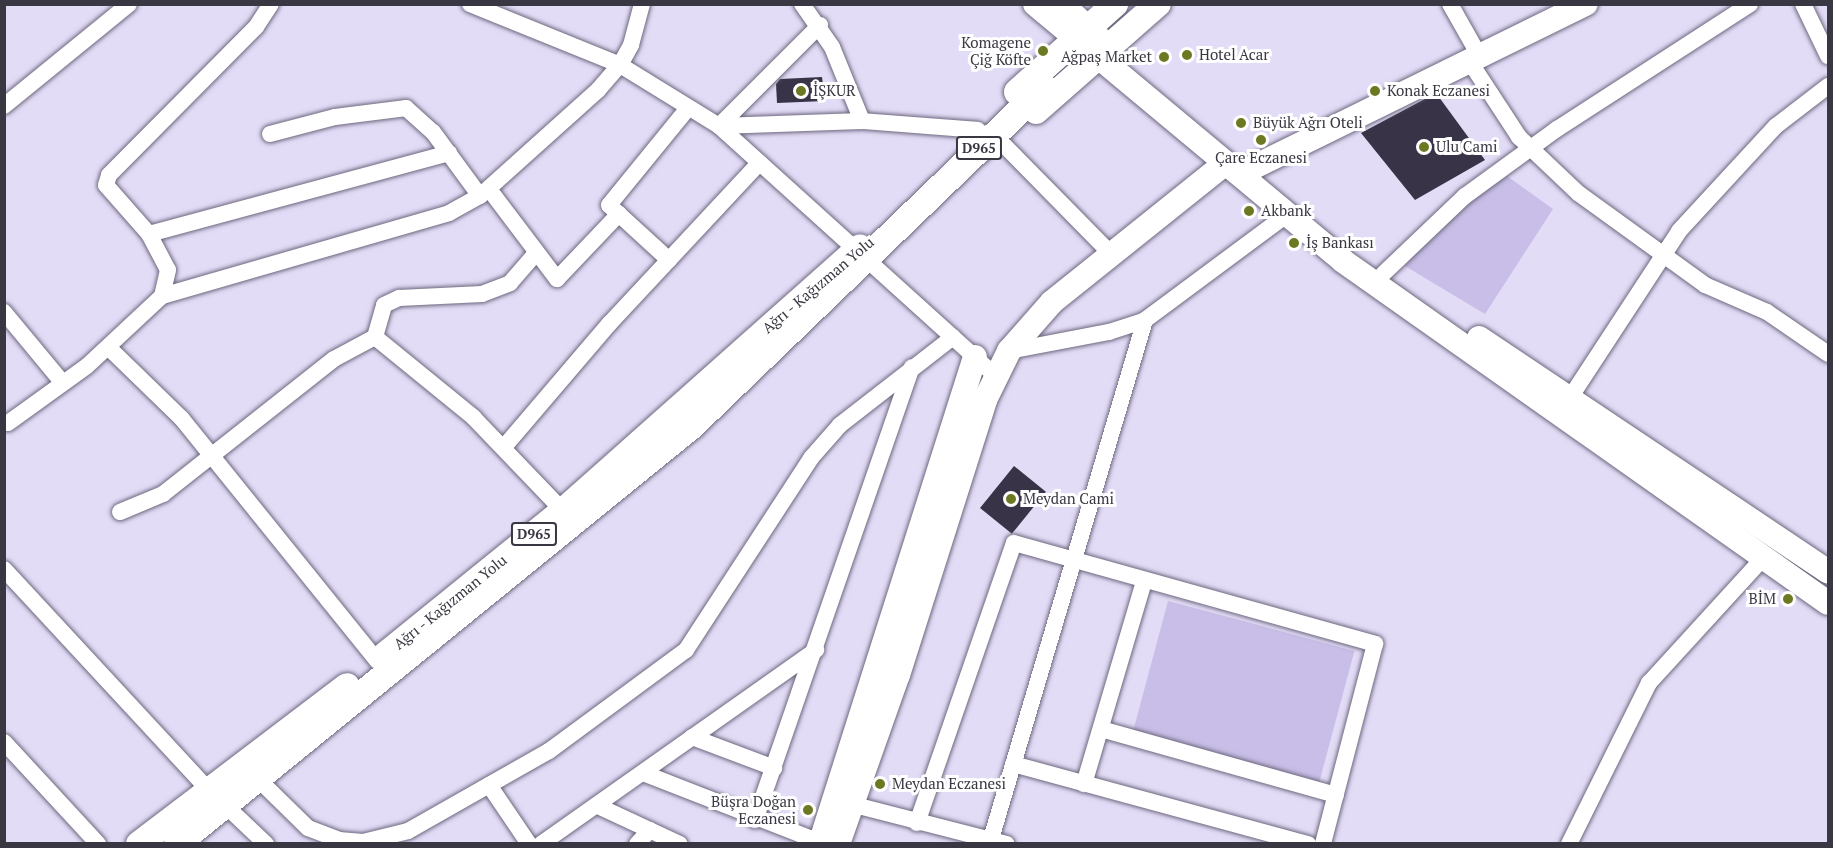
<!DOCTYPE html>
<meta charset="utf-8">
<style>
body{margin:0}
#map{position:relative;width:1833px;height:848px;overflow:hidden;background:#e3dcf7;font-family:"PT Serif",serif}
div>[style]{position:absolute}
.green>*{inset:0;background:#c8bee7;transform-origin:0 0}
.building>*{inset:0;background:#383347;transform-origin:0 0}
.primary-tunnel>*{height:26px;margin-top:-13px;transform-origin:0;background:repeating-linear-gradient(90deg,#c1bbd3 0 26px,transparent 0 39px)}
.roads{filter:drop-shadow(0 0 2px #6d677e) drop-shadow(0 0 2px #6d677e)}
.street>*{height:16px;margin:-8px;padding:0 8px;transform-origin:8px;border-radius:8px;background:#fff}
.secondary>*{height:24px;margin:-12px;padding:0 12px;transform-origin:12px;border-radius:12px;background:#fff}
.primary>*{height:26px;margin:-13px;padding:0 13px;transform-origin:13px;border-radius:13px;background:#fff}
.dots>*{width:16px;height:16px;translate:-50% -50%;box-sizing:border-box;border:3px solid #fff;border-radius:50%}
span{translate:-50% -50%;white-space:nowrap;text-align:center;line-height:1.15;-webkit-text-stroke:6px #fff;paint-order:stroke}
.shield-label span{padding:2px 4px;background:#fff;border:2px solid;border-radius:4px;-webkit-text-stroke-width:0}
.shield-label{font-size:14px;color:#393741;font-weight:700}
.poi-label{font-size:15px;color:#393741}
.right{translate:-100% -50%;text-align:right}
.left{translate:0 -50%;text-align:left}
.street-label{font-size:15px;color:#393741}
.frame{position:absolute;inset:0;border:6px solid #393741;pointer-events:none}
</style>
<div id="map">
<div class="green">
<i style="clip-path:polygon(1507px 176px,1553px 209px,1485px 314px,1405px 266px,1438px 221px)"></i>
<i style="left:1168px;top:601px;width:193px;height:136px;rotate:15deg"></i>
</div>
<div class="building">
<i style="clip-path:polygon(822px 77px,825px 101px,777px 103px,776px 84px,780px 79px)"></i>
<i style="clip-path:polygon(1436px 93px,1485px 160px,1415px 200px,1361px 133px)"></i>
<i style="left:1014px;top:466px;width:41px;height:54px;rotate:39deg"></i>
</div>
<div class="primary-tunnel">
<i style="left:1044px;top:87px;width:121px;rotate:-43.3deg"></i>
</div>
<div class="roads">
<div class="street">
<i style="left:470px;top:4px;width:162px;rotate:22.1deg"></i>
<i style="left:620px;top:65px;width:116px;rotate:31.6deg"></i>
<i style="left:719px;top:126px;width:373px;rotate:42.1deg"></i>
<i style="left:802px;top:4px;width:52px;rotate:55.1deg"></i>
<i style="left:832px;top:47px;width:80px;rotate:67.9deg"></i>
<i style="left:1450px;top:4px;width:61px;rotate:60.5deg"></i>
<i style="left:1803px;top:4px;width:58px;rotate:64.3deg"></i>
<i style="left:1470px;top:62px;width:90px;rotate:56.8deg"></i>
<i style="left:1519px;top:137px;width:81px;rotate:43.5deg"></i>
<i style="left:1578px;top:193px;width:157px;rotate:35.9deg"></i>
<i style="left:1705px;top:285px;width:68px;rotate:23.5deg"></i>
<i style="left:1767px;top:312px;width:74px;rotate:34.5deg"></i>
<i style="left:4px;top:106px;width:161px;rotate:-39.2deg"></i>
<i style="left:719px;top:126px;width:143px;rotate:-2deg"></i>
<i style="left:862px;top:121px;width:116px;rotate:4.4deg"></i>
<i style="left:719px;top:126px;width:143px;rotate:-45deg"></i>
<i style="left:270px;top:134px;width:67px;rotate:-14.7deg"></i>
<i style="left:335px;top:117px;width:72px;rotate:-7.2deg"></i>
<i style="left:406px;top:108px;width:36px;rotate:42deg"></i>
<i style="left:433px;top:132px;width:79px;rotate:53.7deg"></i>
<i style="left:1002px;top:143px;width:157px;rotate:45.5deg"></i>
<i style="left:489px;top:189px;width:113px;rotate:52.9deg"></i>
<i style="left:557px;top:279px;width:90px;rotate:-46.4deg"></i>
<i style="left:149px;top:234px;width:311px;rotate:-15.1deg"></i>
<i style="left:669px;top:260px;width:81px;rotate:-137.5deg"></i>
<i style="left:609px;top:205px;width:125px;rotate:-50.8deg"></i>
<i style="left:1383px;top:274px;width:113px;rotate:-43.6deg"></i>
<i style="left:1465px;top:196px;width:114px;rotate:-36.1deg"></i>
<i style="left:1557px;top:129px;width:230px;rotate:-32.9deg"></i>
<i style="left:162px;top:296px;width:299px;rotate:-16.1deg"></i>
<i style="left:449px;top:213px;width:35px;rotate:-29deg"></i>
<i style="left:480px;top:196px;width:159px;rotate:-41.9deg"></i>
<i style="left:598px;top:90px;width:33px;rotate:-49deg"></i>
<i style="left:620px;top:65px;width:23px;rotate:-61deg"></i>
<i style="left:631px;top:45px;width:42px;rotate:-75deg"></i>
<i style="left:4px;top:312px;width:92px;rotate:50.3deg"></i>
<i style="left:375px;top:337px;width:127px;rotate:39.2deg"></i>
<i style="left:473px;top:417px;width:130px;rotate:46.2deg"></i>
<i style="left:108px;top:347px;width:103px;rotate:44.2deg"></i>
<i style="left:182px;top:419px;width:311px;rotate:51.1deg"></i>
<i style="left:1009px;top:351px;width:102px;rotate:-10.8deg"></i>
<i style="left:1109px;top:332px;width:38px;rotate:-18deg"></i>
<i style="left:1145px;top:320px;width:174px;rotate:-36.6deg"></i>
<i style="left:1564px;top:407px;width:210px;rotate:-56.8deg"></i>
<i style="left:1679px;top:231px;width:143px;rotate:-47.3deg"></i>
<i style="left:1776px;top:126px;width:66px;rotate:-37.6deg"></i>
<i style="left:8px;top:423px;width:97px;rotate:-35.8deg"></i>
<i style="left:87px;top:366px;width:103px;rotate:-43deg"></i>
<i style="left:162px;top:296px;width:27px;rotate:-77deg"></i>
<i style="left:168px;top:270px;width:41px;rotate:-117.8deg"></i>
<i style="left:149px;top:234px;width:65px;rotate:-131.3deg"></i>
<i style="left:106px;top:185px;width:10px;rotate:-73deg"></i>
<i style="left:109px;top:175px;width:209px;rotate:-45.2deg"></i>
<i style="left:256px;top:27px;width:27px;rotate:-57deg"></i>
<i style="left:504px;top:447px;width:163px;rotate:-49.5deg"></i>
<i style="left:610px;top:323px;width:219px;rotate:-47deg"></i>
<i style="left:120px;top:512px;width:47px;rotate:-22.7deg"></i>
<i style="left:163px;top:494px;width:218px;rotate:-38.3deg"></i>
<i style="left:334px;top:359px;width:47px;rotate:-28.2deg"></i>
<i style="left:375px;top:337px;width:33px;rotate:-74deg"></i>
<i style="left:384px;top:305px;width:17px;rotate:-25deg"></i>
<i style="left:399px;top:298px;width:83px;rotate:-2.8deg"></i>
<i style="left:482px;top:294px;width:30px;rotate:-21deg"></i>
<i style="left:510px;top:283px;width:40px;rotate:-49deg"></i>
<i style="left:4px;top:569px;width:300px;rotate:47.2deg"></i>
<i style="left:208px;top:789px;width:80px;rotate:43.5deg"></i>
<i style="left:1101px;top:729px;width:244px;rotate:15.7deg"></i>
<i style="left:692px;top:737px;width:88px;rotate:20.7deg"></i>
<i style="left:4px;top:742px;width:139px;rotate:47.3deg"></i>
<i style="left:1013px;top:764px;width:306px;rotate:15.2deg"></i>
<i style="left:643px;top:773px;width:195px;rotate:21.3deg"></i>
<i style="left:257px;top:778px;width:71px;rotate:44.4deg"></i>
<i style="left:308px;top:828px;width:33px;rotate:21deg"></i>
<i style="left:339px;top:840px;width:24px;rotate:5deg"></i>
<i style="left:363px;top:842px;width:46px;rotate:-13.7deg"></i>
<i style="left:408px;top:831px;width:162px;rotate:-29.6deg"></i>
<i style="left:549px;top:751px;width:170px;rotate:-36.4deg"></i>
<i style="left:686px;top:650px;width:229px;rotate:-56.9deg"></i>
<i style="left:811px;top:458px;width:44px;rotate:-48.7deg"></i>
<i style="left:840px;top:425px;width:143px;rotate:-37.9deg"></i>
<i style="left:1084px;top:784px;width:211px;rotate:-73.5deg"></i>
<i style="left:489px;top:785px;width:71px;rotate:55.9deg"></i>
<i style="left:843px;top:802px;width:169px;rotate:14.4deg"></i>
<i style="left:598px;top:806px;width:90px;rotate:24.9deg"></i>
<i style="left:755px;top:820px;width:479px;rotate:-70.9deg"></i>
<i style="left:917px;top:823px;width:296px;rotate:-70.9deg"></i>
<i style="left:1014px;top:543px;width:375px;rotate:15.6deg"></i>
<i style="left:1375px;top:644px;width:207px;rotate:104.6deg"></i>
<i style="left:991px;top:839px;width:541px;rotate:-73.47deg"></i>
<i style="left:541px;top:844px;width:337px;rotate:-35.2deg"></i>
<i style="left:637px;top:844px;width:19px;rotate:-47deg"></i>
<i style="left:1569px;top:844px;width:180px;rotate:-63.6deg"></i>
<i style="left:1649px;top:683px;width:169px;rotate:-47.6deg"></i>
</div>
<div class="secondary">
<i style="left:1035px;top:4px;width:401px;rotate:39.8deg"></i>
<i style="left:1343px;top:261px;width:593px;rotate:35.19deg"></i>
<i style="left:1062px;top:4px;width:53px;rotate:42.7deg"></i>
<i style="left:1252px;top:168px;width:372px;rotate:-26.2deg"></i>
<i style="left:1479px;top:338px;width:420px;rotate:33.8deg"></i>
<i style="left:820px;top:844px;width:511px;rotate:-72.35deg"></i>
<i style="left:838px;top:844px;width:179px;rotate:-70.5deg"></i>
<i style="left:898px;top:675px;width:288px;rotate:-72.4deg"></i>
<i style="left:985px;top:400px;width:55px;rotate:-63.9deg"></i>
<i style="left:1009px;top:351px;width:65px;rotate:-48.7deg"></i>
<i style="left:1052px;top:302px;width:219px;rotate:-38.7deg"></i>
</div>
<div class="primary">
<i style="left:1017px;top:92px;width:132px;rotate:-41.9deg"></i>
<i style="left:1036px;top:111px;width:162px;rotate:-41.3deg"></i>
<i style="left:385px;top:655px;width:229px;rotate:-39deg"></i>
<i style="left:563px;top:511px;width:397px;rotate:-41.6deg"></i>
<i style="left:139px;top:844px;width:261px;rotate:-37.2deg"></i>
<i style="left:177px;top:844px;width:663px;rotate:-39.06deg"></i>
<i style="left:692px;top:426px;width:489px;rotate:-43.9deg"></i>
</div>
</div>
<div class="dots">
<i style="left:1043px;top:51px;background:#6d7823"></i>
<i style="left:1187px;top:55px;background:#6d7823"></i>
<i style="left:1164px;top:57px;background:#6d7823"></i>
<i style="left:801px;top:91px;background:#6d7823"></i>
<i style="left:1375px;top:91px;background:#6d7823"></i>
<i style="left:1241px;top:123px;background:#6d7823"></i>
<i style="left:1261px;top:140px;background:#6d7823"></i>
<i style="left:1424px;top:147px;background:#6d7823"></i>
<i style="left:1249px;top:211px;background:#6d7823"></i>
<i style="left:1294px;top:243px;background:#6d7823"></i>
<i style="left:1011px;top:499px;background:#6d7823"></i>
<i style="left:1788px;top:599px;background:#6d7823"></i>
<i style="left:880px;top:784px;background:#6d7823"></i>
<i style="left:808px;top:810px;background:#6d7823"></i>
</div>
<div class="shield-label">
<span style="left:979px;top:148px">D965</span>
<span style="left:534px;top:534px">D965</span>
</div>
<div class="poi-label">
<span class="right" style="left:1031px;top:51px">Komagene<br>Çiğ Köfte</span>
<span class="left" style="left:1199px;top:55px">Hotel Acar</span>
<span class="right" style="left:1152px;top:57px">Ağpaş Market</span>
<span class="left" style="left:813px;top:91px">İŞKUR</span>
<span class="left" style="left:1387px;top:91px">Konak Eczanesi</span>
<span class="left" style="left:1253px;top:123px">Büyük Ağrı Oteli</span>
<span class="left" style="left:1436px;top:147px">Ulu Cami</span>
<span style="left:1261px;top:158px">Çare Eczanesi</span>
<span class="left" style="left:1261px;top:211px">Akbank</span>
<span class="left" style="left:1306px;top:243px">İş Bankası</span>
<span class="left" style="left:1023px;top:499px">Meydan Cami</span>
<span class="right" style="left:1776px;top:599px">BİM</span>
<span class="left" style="left:892px;top:784px">Meydan Eczanesi</span>
<span class="right" style="left:796px;top:810px">Büşra Doğan<br>Eczanesi</span>
</div>
<div class="street-label">
<span style="left:818px;top:285px;rotate:-40deg">Ağrı - Kağızman Yolu</span>
<span style="left:450px;top:602px;rotate:-39deg">Ağrı - Kağızman Yolu</span>
</div>
<div class="frame"></div>
</div>
